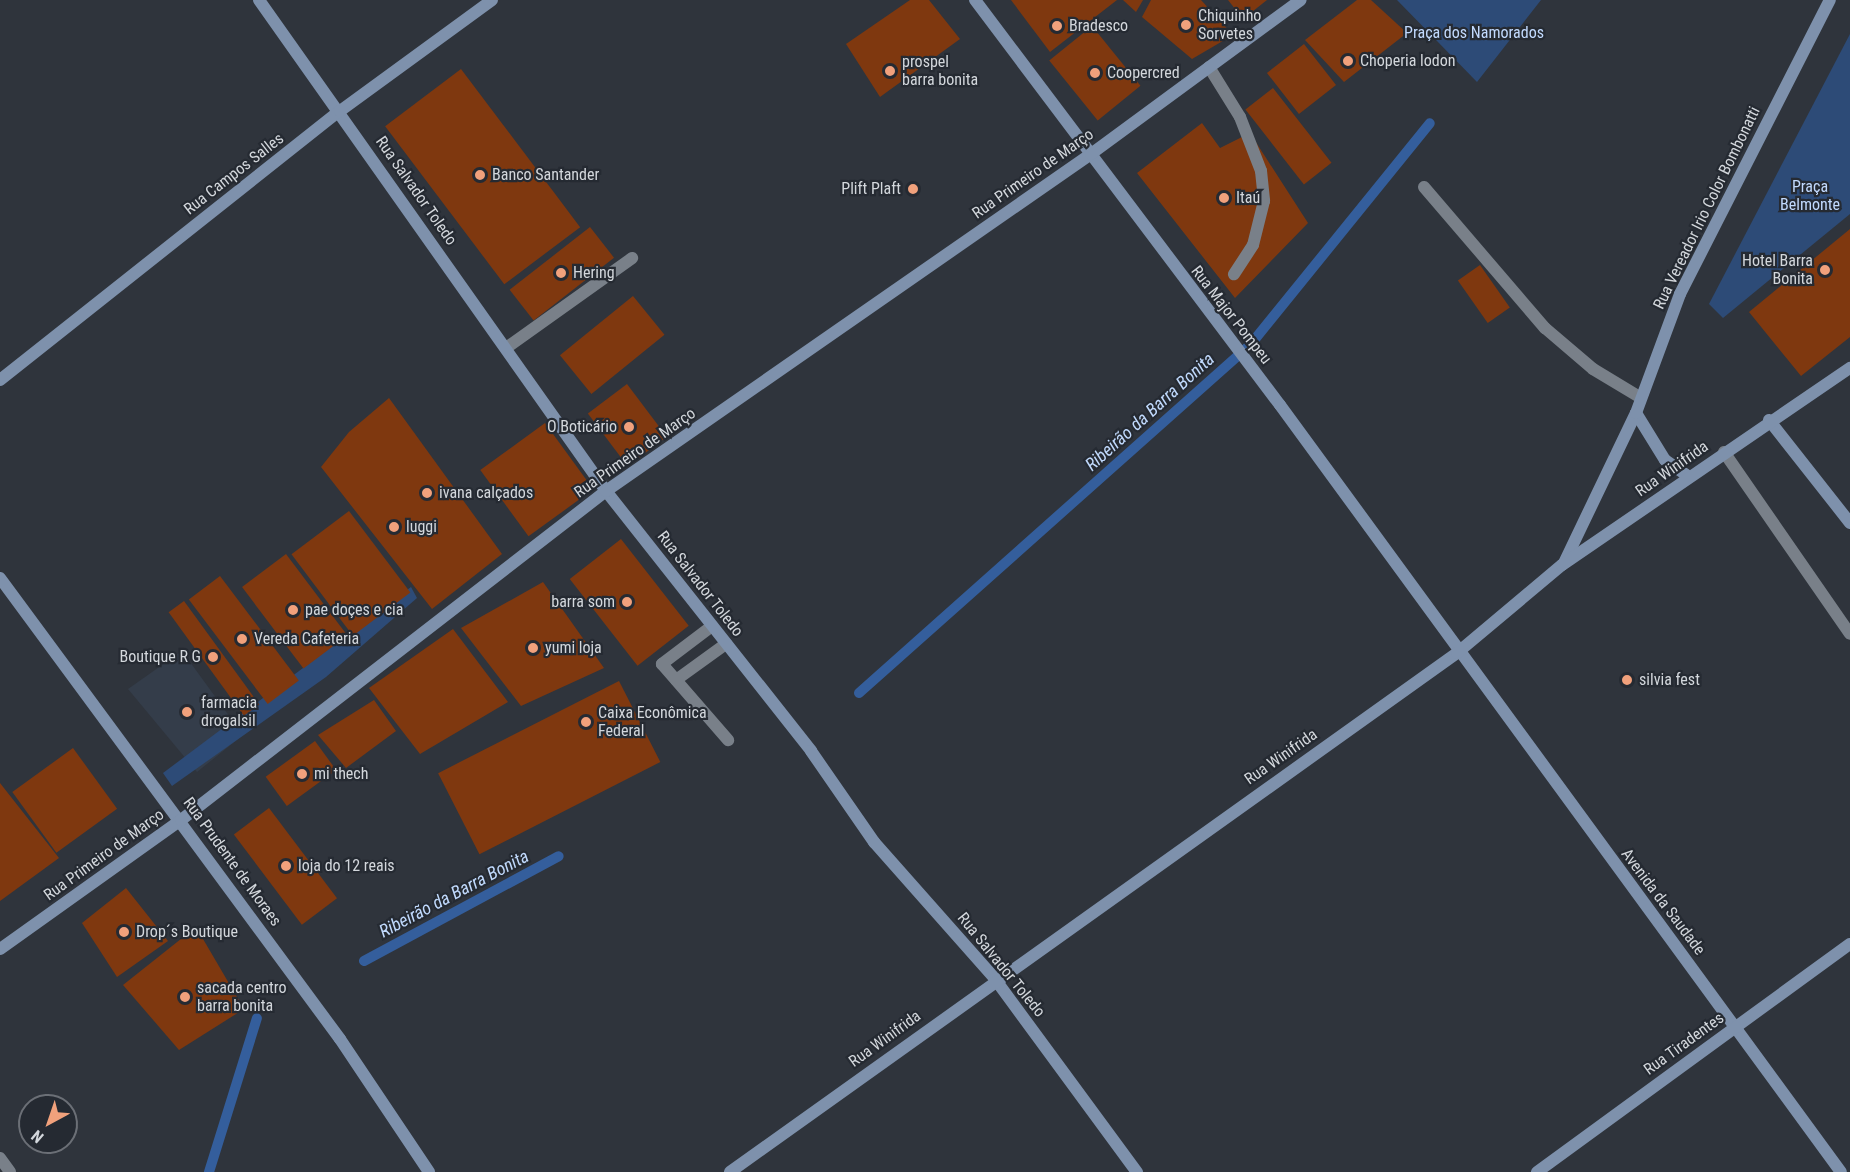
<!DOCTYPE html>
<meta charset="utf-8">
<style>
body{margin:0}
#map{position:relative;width:1850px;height:1172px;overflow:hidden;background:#2f343c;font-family:"Roboto Condensed",sans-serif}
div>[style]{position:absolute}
.built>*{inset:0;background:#343d4a}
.green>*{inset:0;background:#2d4b77}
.stream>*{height:10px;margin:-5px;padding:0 5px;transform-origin:5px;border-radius:5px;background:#345e9c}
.building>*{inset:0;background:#7f380f;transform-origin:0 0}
.lane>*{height:12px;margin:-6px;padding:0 6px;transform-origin:6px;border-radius:6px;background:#798089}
.street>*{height:12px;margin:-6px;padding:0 6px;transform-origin:6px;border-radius:6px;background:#798089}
.secondary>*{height:12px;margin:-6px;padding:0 6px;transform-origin:6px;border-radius:6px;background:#7e91ac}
.dots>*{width:16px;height:16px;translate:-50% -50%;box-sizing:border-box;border:3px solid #252a32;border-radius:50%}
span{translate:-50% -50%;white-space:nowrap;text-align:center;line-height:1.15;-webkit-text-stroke:4.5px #252a32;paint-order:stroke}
.poi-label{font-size:16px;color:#d3d7dc}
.left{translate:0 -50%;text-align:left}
.right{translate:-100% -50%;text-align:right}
.park-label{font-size:16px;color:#c2dafe}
.street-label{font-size:16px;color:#d3d7dc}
.water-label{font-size:18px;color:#c0d9fc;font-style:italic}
.north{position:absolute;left:18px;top:1094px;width:60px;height:60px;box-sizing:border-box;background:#252a32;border:2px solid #6b6f76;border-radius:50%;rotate:220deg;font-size:16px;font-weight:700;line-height:24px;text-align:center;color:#d3d7dc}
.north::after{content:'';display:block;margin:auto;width:21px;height:27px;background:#f1a17c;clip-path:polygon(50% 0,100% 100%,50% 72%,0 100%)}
</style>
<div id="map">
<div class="built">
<i style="clip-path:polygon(182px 651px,243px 735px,197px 772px,128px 689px)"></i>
</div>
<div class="green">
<i style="clip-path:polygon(1397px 0,1541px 0,1477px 82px)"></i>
<i style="clip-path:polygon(1850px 34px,1850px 214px,1723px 318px,1709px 304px)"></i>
<i style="clip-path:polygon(411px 587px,417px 598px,326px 677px,172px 786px,163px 773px)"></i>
</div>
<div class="stream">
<i style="left:859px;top:693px;width:525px;rotate:-41.68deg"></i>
<i style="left:1251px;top:344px;width:284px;rotate:-51deg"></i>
<i style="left:364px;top:961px;width:221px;rotate:-28.3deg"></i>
<i style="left:209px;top:1172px;width:161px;rotate:-72.7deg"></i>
</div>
<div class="building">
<i style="clip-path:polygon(910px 0,929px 0,960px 39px,880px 97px,846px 44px)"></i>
<i style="clip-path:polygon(1011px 0,1117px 0,1050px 52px)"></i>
<i style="clip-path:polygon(1123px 0,1143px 0,1136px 12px)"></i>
<i style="clip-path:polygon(1151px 0,1201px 0,1233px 35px,1192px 59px,1142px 17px)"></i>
<i style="clip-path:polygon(1228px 0,1267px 0,1243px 19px)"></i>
<i style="clip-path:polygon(1357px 0,1371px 0,1407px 33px,1344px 82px,1305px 40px)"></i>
<i style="left:1092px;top:26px;width:77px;height:55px;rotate:51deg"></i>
<i style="left:1304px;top:44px;width:52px;height:47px;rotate:52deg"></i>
<i style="left:461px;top:69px;width:198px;height:95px;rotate:53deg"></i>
<i style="left:1273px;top:88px;width:95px;height:35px;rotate:52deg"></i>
<i style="clip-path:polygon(1202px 123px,1220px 148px,1250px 133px,1308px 223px,1235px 298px,1137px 173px)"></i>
<i style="left:590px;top:227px;width:39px;height:102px;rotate:52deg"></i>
<i style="clip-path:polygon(1850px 229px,1850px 337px,1801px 376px,1749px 312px)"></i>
<i style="left:1480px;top:265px;width:52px;height:27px;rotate:55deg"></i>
<i style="left:633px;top:296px;width:50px;height:94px;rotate:51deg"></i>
<i style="left:627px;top:384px;width:66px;height:49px;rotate:53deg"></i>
<i style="clip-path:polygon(389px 398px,502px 554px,432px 609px,321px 467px,349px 432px)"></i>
<i style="left:545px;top:423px;width:82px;height:80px;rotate:54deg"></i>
<i style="left:349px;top:511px;width:102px;height:72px;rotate:53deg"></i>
<i style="left:621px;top:539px;width:110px;height:65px;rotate:52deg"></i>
<i style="left:286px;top:554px;width:102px;height:55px;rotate:53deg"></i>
<i style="left:220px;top:576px;width:131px;height:39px;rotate:53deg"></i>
<i style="clip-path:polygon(543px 582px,604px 668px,521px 706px,461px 628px)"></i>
<i style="left:184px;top:601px;width:128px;height:19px;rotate:54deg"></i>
<i style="clip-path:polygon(453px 629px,508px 702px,420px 754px,369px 688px)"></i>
<i style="left:619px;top:681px;width:91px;height:203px;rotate:63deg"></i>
<i style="clip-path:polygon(374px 700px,396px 731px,346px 768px,318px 735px)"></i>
<i style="left:315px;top:741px;width:36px;height:61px;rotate:54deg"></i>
<i style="left:73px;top:748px;width:75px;height:75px;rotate:54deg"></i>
<i style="clip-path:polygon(0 783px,59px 858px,0 901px)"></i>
<i style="left:269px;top:808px;width:113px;height:44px;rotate:53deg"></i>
<i style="clip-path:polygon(126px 888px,168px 941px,117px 977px,82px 923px)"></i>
<i style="clip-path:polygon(196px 927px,244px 1009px,179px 1050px,123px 985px)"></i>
</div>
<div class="lane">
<i style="left:1209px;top:67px;width:59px;rotate:58.2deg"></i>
<i style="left:1240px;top:117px;width:58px;rotate:68.7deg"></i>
<i style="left:1261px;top:171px;width:30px;rotate:84deg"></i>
<i style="left:1264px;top:201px;width:45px;rotate:104deg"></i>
<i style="left:1253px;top:245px;width:35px;rotate:123deg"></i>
<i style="left:1424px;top:187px;width:186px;rotate:49.4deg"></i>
<i style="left:1545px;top:328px;width:63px;rotate:40.5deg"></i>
<i style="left:1593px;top:369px;width:56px;rotate:31.1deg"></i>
<i style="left:506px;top:348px;width:155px;rotate:-35.5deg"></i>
<i style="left:1724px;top:452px;width:221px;rotate:55.3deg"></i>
<i style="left:712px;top:626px;width:63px;rotate:142.8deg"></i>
<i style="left:662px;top:664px;width:101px;rotate:49deg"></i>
<i style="left:676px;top:680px;width:62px;rotate:-35.8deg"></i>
</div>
<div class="street">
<i style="left:0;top:1158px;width:17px;rotate:54deg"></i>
</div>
<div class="secondary">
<i style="left:259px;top:0;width:601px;rotate:54.75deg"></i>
<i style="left:606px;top:491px;width:331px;rotate:51.7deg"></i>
<i style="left:811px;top:751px;width:111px;rotate:55.3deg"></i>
<i style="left:874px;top:842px;width:183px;rotate:48.5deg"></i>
<i style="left:995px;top:979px;width:240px;rotate:53.7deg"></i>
<i style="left:975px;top:0;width:507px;rotate:53.02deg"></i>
<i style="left:1280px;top:405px;width:950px;rotate:53.82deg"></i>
<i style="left:0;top:380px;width:434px;rotate:-38.4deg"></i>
<i style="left:340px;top:111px;width:188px;rotate:-36.1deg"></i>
<i style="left:1636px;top:413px;width:55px;rotate:58.3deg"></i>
<i style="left:1665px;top:460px;width:29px;rotate:35deg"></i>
<i style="left:1769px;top:420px;width:131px;rotate:51.8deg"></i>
<i style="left:1564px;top:563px;width:166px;rotate:-64.4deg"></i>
<i style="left:1636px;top:413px;width:127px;rotate:-69.7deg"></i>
<i style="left:1680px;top:294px;width:330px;rotate:-63deg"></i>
<i style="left:0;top:578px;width:573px;rotate:53.59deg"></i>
<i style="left:340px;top:1039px;width:160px;rotate:56.2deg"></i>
<i style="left:0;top:949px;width:222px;rotate:-35.5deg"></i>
<i style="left:181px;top:820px;width:537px;rotate:-37.74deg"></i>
<i style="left:606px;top:491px;width:591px;rotate:-34.79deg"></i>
<i style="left:1091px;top:154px;width:260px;rotate:-36.3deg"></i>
<i style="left:730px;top:1172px;width:893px;rotate:-35.52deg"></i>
<i style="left:1457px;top:653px;width:137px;rotate:-40deg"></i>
<i style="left:1562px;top:565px;width:349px;rotate:-34.4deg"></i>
<i style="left:1537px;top:1172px;width:387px;rotate:-36.1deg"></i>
</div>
<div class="dots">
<i style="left:1186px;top:25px;background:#f1a17c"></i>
<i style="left:1057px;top:26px;background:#f1a17c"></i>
<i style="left:1348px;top:61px;background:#f1a17c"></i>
<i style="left:890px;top:71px;background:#f1a17c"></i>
<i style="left:1095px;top:73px;background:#f1a17c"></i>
<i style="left:480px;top:175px;background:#f1a17c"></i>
<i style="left:913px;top:189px;background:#f1a17c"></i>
<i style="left:1224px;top:198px;background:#f1a17c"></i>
<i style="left:1825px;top:270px;background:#f1a17c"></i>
<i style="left:561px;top:273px;background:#f1a17c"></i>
<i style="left:629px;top:427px;background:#f1a17c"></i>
<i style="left:427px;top:493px;background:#f1a17c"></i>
<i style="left:394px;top:527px;background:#f1a17c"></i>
<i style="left:627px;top:602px;background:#f1a17c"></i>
<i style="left:293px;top:610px;background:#f1a17c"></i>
<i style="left:242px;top:639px;background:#f1a17c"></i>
<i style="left:533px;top:648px;background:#f1a17c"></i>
<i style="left:213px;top:657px;background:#f1a17c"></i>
<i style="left:1627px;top:680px;background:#f1a17c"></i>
<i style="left:187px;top:712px;background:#f1a17c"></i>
<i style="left:586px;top:722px;background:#f1a17c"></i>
<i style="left:302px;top:774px;background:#f1a17c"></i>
<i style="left:286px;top:866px;background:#f1a17c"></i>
<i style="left:124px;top:932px;background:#f1a17c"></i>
<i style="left:185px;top:997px;background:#f1a17c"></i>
</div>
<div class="poi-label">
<span class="left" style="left:1198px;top:25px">Chiquinho<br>Sorvetes</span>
<span class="left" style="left:1069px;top:26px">Bradesco</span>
<span class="left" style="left:1360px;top:61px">Choperia lodon</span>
<span class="left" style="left:902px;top:71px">prospel<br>barra bonita</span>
<span class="left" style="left:1107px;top:73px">Coopercred</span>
<span class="left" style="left:492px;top:175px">Banco Santander</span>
<span class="right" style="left:901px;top:189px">Plift Plaft</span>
<span class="left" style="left:1236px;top:198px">Itaú</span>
<span class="right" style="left:1813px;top:270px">Hotel Barra<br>Bonita</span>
<span class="left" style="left:573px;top:273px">Hering</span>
<span class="right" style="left:617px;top:427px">O Boticário</span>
<span class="left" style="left:439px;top:493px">ivana calçados</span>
<span class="left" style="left:406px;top:527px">luggi</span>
<span class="right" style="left:615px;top:602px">barra som</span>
<span class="left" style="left:305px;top:610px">pae doçes e cia</span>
<span class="left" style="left:254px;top:639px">Vereda Cafeteria</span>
<span class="left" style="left:545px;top:648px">yumi loja</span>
<span class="right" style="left:201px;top:657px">Boutique R G</span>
<span class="left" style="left:1639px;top:680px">silvia fest</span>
<span class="left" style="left:201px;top:712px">farmacia<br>drogalsil</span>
<span class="left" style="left:598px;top:722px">Caixa Econômica<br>Federal</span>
<span class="left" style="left:314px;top:774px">mi thech</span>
<span class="left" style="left:298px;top:866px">loja do 12 reais</span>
<span class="left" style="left:136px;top:932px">Drop´s Boutique</span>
<span class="left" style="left:197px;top:997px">sacada centro<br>barra bonita</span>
</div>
<div class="park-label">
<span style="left:1474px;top:33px">Praça dos Namorados</span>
<span style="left:1810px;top:196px">Praça<br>Belmonte</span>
</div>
<div class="street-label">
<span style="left:234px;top:174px;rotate:-38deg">Rua Campos Salles</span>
<span style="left:1033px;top:174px;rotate:-35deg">Rua Primeiro de Março</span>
<span style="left:416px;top:191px;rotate:55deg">Rua Salvador Toledo</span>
<span style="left:1707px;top:208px;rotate:-64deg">Rua Vereador Irio Color Bombonatti</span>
<span style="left:1231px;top:315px;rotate:52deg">Rua Major Pompeu</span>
<span style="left:635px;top:453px;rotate:-35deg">Rua Primeiro de Março</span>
<span style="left:1672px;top:469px;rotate:-35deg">Rua Winifrida</span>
<span style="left:700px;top:584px;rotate:52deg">Rua Salvador Toledo</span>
<span style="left:1281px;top:757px;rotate:-35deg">Rua Winifrida</span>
<span style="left:104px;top:855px;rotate:-36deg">Rua Primeiro de Março</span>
<span style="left:232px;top:862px;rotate:54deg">Rua Prudente de Moraes</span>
<span style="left:1663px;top:902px;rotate:53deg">Avenida da Saudade</span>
<span style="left:1001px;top:965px;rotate:51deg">Rua Salvador Toledo</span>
<span style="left:885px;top:1039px;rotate:-36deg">Rua Winifrida</span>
<span style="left:1684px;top:1044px;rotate:-36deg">Rua Tiradentes</span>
</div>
<div class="water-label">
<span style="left:1150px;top:412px;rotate:-42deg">Ribeirão da Barra Bonita</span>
<span style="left:454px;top:894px;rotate:-28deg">Ribeirão da Barra Bonita</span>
</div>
<div class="north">N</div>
</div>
